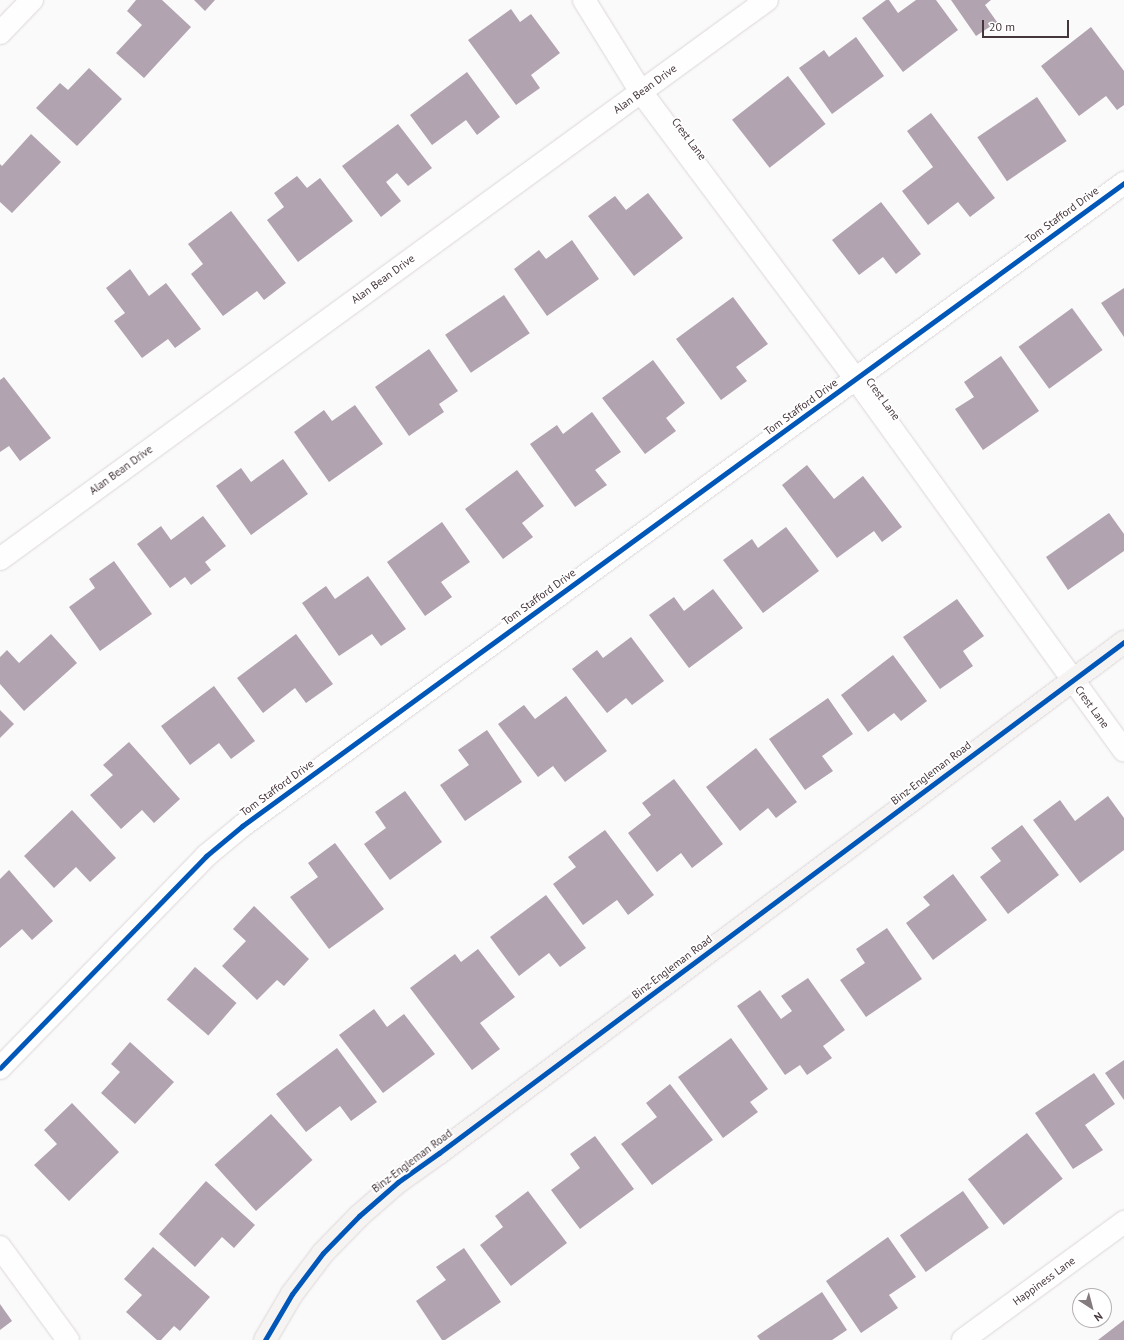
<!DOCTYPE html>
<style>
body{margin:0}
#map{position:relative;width:1124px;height:1340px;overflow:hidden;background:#fafafa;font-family:"PT Sans",sans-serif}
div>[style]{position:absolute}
.building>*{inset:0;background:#b1a3af;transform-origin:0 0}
.roads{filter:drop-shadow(0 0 1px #ddd6d9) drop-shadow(0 0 1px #ddd6d9)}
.street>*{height:22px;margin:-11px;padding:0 11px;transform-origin:11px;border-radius:11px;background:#fefefe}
.secondary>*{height:22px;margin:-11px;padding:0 11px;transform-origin:11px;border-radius:11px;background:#f6f3f3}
.cycleway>*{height:5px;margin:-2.5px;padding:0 2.5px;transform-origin:2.5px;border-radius:2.5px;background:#0057b8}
span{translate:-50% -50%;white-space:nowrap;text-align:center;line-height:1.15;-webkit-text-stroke:4px #fff;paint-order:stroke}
.street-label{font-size:11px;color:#45363c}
.north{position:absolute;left:1072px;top:1288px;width:40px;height:40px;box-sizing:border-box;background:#fff;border:1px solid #b5afb1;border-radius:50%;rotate:144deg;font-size:11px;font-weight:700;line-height:16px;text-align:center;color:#45363c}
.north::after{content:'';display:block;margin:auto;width:14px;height:18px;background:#847b7e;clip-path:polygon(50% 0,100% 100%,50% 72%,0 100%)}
.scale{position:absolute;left:982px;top:20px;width:87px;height:18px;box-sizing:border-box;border:2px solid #45363c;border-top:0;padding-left:5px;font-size:12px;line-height:14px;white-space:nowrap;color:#45363c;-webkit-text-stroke:3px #fff;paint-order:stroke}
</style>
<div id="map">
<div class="building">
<i style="clip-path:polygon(136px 0,162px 0,191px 27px,144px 78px,116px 53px,142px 25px,127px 11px)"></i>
<i style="clip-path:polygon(194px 0,215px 0,205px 11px)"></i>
<i style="clip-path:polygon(886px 0,889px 0,898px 13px,916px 0,936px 0,958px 30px,903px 72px,862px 18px)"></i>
<i style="clip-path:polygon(951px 0,991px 0,985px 5px,997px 22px,976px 36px)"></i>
<i style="clip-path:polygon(511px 9px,520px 22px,531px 14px,560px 53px,531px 75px,540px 88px,516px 105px,468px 40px)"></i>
<i style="clip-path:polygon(1091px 27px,1124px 71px,1124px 105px,1117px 110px,1106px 96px,1079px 116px,1041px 66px)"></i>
<i style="clip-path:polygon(856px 37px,884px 76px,832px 114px,799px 68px,824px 50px,829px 57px)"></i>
<i style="clip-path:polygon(89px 68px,122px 99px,77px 146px,36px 108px,60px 83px,68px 90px)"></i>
<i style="clip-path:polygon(467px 72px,500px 117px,477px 135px,466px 120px,432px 145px,410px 115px)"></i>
<i style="left:788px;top:76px;width:61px;height:71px;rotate:52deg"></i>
<i style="left:1037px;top:97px;width:53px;height:72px;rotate:56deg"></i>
<i style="clip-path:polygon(931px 113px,995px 198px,970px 217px,958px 202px,928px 225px,902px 191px,933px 167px,907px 131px)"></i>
<i style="clip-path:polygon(398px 124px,432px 168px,408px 186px,397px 173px,386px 182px,401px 201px,381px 217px,342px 166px)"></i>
<i style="clip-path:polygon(31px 134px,61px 162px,12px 213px,0 202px,0 164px,2px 166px)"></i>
<i style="clip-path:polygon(297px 176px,307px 188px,320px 178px,353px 221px,298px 262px,267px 220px,284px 207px,274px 193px)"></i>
<i style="clip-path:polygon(648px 193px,683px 238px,634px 276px,588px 216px,615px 196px,626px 210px)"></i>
<i style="clip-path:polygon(881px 202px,921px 254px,896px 274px,883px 257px,859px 275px,832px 240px)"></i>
<i style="clip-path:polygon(231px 211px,286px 283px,264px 300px,257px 291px,223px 316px,191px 274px,203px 264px,188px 244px)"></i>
<i style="clip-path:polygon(572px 240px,599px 279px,547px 316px,514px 269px,539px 250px,546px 259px)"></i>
<i style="clip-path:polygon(130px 269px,149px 296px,166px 283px,201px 329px,175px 348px,168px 339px,142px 358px,114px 321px,125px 313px,106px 288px)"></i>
<i style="clip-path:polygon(1124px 288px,1124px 337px,1101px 303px)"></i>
<i style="left:504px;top:295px;width:46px;height:71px;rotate:56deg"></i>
<i style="clip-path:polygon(733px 297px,768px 344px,736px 367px,747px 381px,721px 400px,676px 339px)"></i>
<i style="left:1072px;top:308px;width:52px;height:66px;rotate:54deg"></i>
<i style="clip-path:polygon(429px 349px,458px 391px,439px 404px,444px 412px,409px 436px,375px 387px)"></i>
<i style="clip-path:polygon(1001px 356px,1039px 411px,983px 450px,955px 409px,974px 397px,964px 382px)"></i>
<i style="clip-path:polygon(653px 360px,685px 403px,666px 418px,676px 431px,645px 454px,602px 398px)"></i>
<i style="clip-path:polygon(4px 377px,51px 438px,20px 461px,9px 446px,0 452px,0 380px)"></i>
<i style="clip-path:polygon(355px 405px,383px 444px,329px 482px,294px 432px,324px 410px,332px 421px)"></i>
<i style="clip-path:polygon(592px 412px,621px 452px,595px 470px,607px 485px,575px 507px,530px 444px,557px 425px,563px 434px)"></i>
<i style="clip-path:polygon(283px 459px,308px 494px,251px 535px,216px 486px,241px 468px,251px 482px)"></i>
<i style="clip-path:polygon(807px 465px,834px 499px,863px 476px,902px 527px,882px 542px,874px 531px,837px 558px,782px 485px)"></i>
<i style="clip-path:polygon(517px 470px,544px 506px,522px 523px,533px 537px,503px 559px,465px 509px)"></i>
<i style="clip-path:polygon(1109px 513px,1124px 534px,1124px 551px,1068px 590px,1046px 557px)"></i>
<i style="clip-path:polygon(203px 516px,226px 546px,205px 562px,211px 570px,191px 585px,185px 577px,170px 588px,137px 544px,161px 526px,171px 540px)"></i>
<i style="clip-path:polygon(442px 522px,470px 562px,441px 582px,452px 597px,425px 616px,387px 562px)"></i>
<i style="clip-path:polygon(786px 527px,819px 571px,763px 613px,723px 560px,752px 539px,758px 548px)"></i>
<i style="clip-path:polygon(114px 561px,152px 614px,100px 651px,69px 607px,95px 588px,89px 579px)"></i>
<i style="clip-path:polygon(368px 576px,406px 629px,381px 646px,372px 634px,339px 656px,302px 603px,326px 586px,335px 599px)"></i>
<i style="clip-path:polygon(713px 589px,743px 628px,689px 668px,649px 615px,674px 597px,684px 611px)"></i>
<i style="clip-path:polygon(957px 599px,984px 636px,963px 651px,973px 666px,940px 689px,903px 637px)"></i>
<i style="clip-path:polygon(51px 634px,77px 663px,24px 711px,0 684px,0 657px,7px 650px,19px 663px)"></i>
<i style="clip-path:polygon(296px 634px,333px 684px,306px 703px,295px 688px,263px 713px,237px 678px)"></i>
<i style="clip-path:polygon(631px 637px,664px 681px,632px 705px,626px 698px,607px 713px,572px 669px,597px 650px,603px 658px)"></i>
<i style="clip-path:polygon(893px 655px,927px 701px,901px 721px,894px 713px,868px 732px,841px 695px)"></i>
<i style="clip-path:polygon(214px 686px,255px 741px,231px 759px,219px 743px,190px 765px,161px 726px)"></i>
<i style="clip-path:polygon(566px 696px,607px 751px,565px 782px,553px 766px,538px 777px,498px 724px,524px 705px,535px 719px)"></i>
<i style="clip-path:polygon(828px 698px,853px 734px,822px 756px,833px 771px,805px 790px,769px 739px)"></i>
<i style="clip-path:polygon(0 710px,14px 724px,0 738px)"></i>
<i style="clip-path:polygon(487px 730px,522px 782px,465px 821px,440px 785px,469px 765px,458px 750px)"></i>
<i style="clip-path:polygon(129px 742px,180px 799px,154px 823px,142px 810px,121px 829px,90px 795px,113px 775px,103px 765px)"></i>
<i style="clip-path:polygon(756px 748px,797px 802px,776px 818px,768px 808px,740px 831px,706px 787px)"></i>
<i style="clip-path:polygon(674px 779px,723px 844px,692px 868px,681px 853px,657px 872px,628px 833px,651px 815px,642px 803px)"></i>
<i style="clip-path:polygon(405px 791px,442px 842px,390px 880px,364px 844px,386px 828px,375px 812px)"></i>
<i style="clip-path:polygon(1108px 796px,1124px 818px,1124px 850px,1080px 883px,1033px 820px,1060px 800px,1075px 821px)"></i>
<i style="clip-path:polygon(72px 810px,116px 858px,90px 882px,76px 867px,54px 888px,24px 856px)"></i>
<i style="clip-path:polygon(1022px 825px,1059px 875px,1008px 914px,980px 877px,1001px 861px,991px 848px)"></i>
<i style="clip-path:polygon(605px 830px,654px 895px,628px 915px,617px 900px,583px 925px,553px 884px,576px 867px,568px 857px)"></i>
<i style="clip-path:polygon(335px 843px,384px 909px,329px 949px,290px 897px,318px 877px,308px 863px)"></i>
<i style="clip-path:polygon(9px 870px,53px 921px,32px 940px,22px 929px,0 948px,0 879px)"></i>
<i style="clip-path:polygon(953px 874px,987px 920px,933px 960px,906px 923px,930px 905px,923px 897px)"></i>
<i style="clip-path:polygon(546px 895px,586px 948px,560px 967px,549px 953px,519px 976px,490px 937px)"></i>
<i style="clip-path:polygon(254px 906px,309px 959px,284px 986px,277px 980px,257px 1000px,222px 966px,246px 941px,233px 929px)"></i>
<i style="clip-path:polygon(887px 928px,922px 979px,866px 1017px,840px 980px,865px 963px,856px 949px)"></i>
<i style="clip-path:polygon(478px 949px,515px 997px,480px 1023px,500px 1049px,472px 1070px,410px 988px,455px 954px,461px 962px)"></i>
<i style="left:195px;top:967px;width:55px;height:43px;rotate:41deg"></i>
<i style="clip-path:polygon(808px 978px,845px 1030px,823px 1046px,832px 1058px,807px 1075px,800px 1065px,785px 1075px,737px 1006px,760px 990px,781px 1019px,792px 1011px,781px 996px)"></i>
<i style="clip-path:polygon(374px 1009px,387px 1027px,404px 1014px,435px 1054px,383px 1093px,339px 1035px)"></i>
<i style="clip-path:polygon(731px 1038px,768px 1089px,750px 1102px,758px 1112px,723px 1138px,678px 1077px)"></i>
<i style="clip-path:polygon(130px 1042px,174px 1082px,135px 1124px,101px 1093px,120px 1072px,111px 1064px)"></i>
<i style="clip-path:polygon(337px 1048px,377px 1102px,351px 1121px,340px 1106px,306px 1132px,276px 1094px)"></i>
<i style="clip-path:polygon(1124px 1060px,1124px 1100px,1105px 1073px)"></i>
<i style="clip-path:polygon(1094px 1073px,1115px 1104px,1085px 1125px,1103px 1150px,1073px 1169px,1035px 1113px)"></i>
<i style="clip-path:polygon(670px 1084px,713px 1140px,652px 1185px,621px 1144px,657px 1117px,646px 1103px)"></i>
<i style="clip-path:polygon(72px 1103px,119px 1152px,69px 1201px,34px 1165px,57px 1144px,44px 1130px)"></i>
<i style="left:271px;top:1114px;width:62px;height:76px;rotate:48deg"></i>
<i style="left:1027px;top:1133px;width:58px;height:75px;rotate:52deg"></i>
<i style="clip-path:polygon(595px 1136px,634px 1189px,580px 1229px,551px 1190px,580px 1168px,570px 1154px)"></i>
<i style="clip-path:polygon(206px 1181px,255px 1225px,234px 1248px,222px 1237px,195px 1267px,159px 1234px)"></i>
<i style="clip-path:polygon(528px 1191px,567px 1243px,511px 1286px,480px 1245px,503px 1227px,495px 1216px)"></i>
<i style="left:963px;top:1191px;width:45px;height:77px;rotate:55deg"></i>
<i style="clip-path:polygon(888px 1237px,916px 1277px,889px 1295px,898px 1308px,861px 1333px,826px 1281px)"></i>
<i style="clip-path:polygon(153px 1247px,210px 1297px,180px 1331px,174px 1326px,161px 1340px,157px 1340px,126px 1312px,142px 1295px,124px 1279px)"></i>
<i style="clip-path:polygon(464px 1248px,501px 1302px,445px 1340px,442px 1340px,416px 1301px,446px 1280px,436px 1267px)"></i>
<i style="clip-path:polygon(822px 1292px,847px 1330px,832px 1340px,760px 1340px,757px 1336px)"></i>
<i style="clip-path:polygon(0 1304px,12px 1321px,0 1330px)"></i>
<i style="clip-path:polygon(1124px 1320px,1124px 1340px,1098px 1340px)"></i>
</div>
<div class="roads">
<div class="street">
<i style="left:584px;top:0;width:108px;rotate:58.2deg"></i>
<i style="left:641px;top:92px;width:359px;rotate:53.2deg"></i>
<i style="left:856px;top:379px;width:458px;rotate:54.2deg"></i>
<i style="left:0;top:33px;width:46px;rotate:-45.9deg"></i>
<i style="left:0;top:559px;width:949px;rotate:-36.09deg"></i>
<i style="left:0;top:1068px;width:296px;rotate:-45.8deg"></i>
<i style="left:206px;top:856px;width:47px;rotate:-39.8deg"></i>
<i style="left:242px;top:826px;width:1092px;rotate:-36.09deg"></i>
<i style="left:0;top:1247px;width:115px;rotate:53.8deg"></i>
<i style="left:963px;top:1340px;width:200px;rotate:-36.2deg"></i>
</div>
<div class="secondary">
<i style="left:265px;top:1340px;width:53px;rotate:-59.6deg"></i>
<i style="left:292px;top:1294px;width:51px;rotate:-52.9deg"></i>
<i style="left:323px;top:1253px;width:52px;rotate:-45.8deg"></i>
<i style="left:359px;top:1216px;width:52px;rotate:-41.1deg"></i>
<i style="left:398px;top:1182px;width:50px;rotate:-35.3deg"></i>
<i style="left:439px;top:1153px;width:855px;rotate:-36.72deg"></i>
</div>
</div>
<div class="cycleway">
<i style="left:0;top:1068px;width:296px;rotate:-45.8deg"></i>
<i style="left:206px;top:856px;width:47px;rotate:-39.8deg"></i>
<i style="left:242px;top:826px;width:1092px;rotate:-36.09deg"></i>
<i style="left:265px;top:1340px;width:53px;rotate:-59.6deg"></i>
<i style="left:292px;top:1294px;width:51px;rotate:-52.9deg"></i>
<i style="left:323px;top:1253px;width:52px;rotate:-45.8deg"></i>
<i style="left:359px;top:1216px;width:52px;rotate:-41.1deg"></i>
<i style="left:398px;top:1182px;width:50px;rotate:-35.3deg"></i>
<i style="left:439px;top:1153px;width:855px;rotate:-36.72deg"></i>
</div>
<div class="street-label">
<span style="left:645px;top:89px;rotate:-36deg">Alan Bean Drive</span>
<span style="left:689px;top:139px;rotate:53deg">Crest Lane</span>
<span style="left:1062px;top:215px;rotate:-36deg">Tom Stafford Drive</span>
<span style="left:383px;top:279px;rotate:-36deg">Alan Bean Drive</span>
<span style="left:883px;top:399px;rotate:54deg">Crest Lane</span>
<span style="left:801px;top:407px;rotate:-36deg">Tom Stafford Drive</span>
<span style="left:121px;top:470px;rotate:-36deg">Alan Bean Drive</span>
<span style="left:539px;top:597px;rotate:-36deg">Tom Stafford Drive</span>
<span style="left:1092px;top:707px;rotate:54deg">Crest Lane</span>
<span style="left:931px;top:773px;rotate:-37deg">Binz-Engleman Road</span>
<span style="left:277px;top:788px;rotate:-36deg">Tom Stafford Drive</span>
<span style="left:672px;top:967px;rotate:-37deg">Binz-Engleman Road</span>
<span style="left:412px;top:1161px;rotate:-37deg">Binz-Engleman Road</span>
<span style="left:1044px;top:1281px;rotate:-36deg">Happiness Lane</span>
</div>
<div class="north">N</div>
<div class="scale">20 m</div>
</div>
